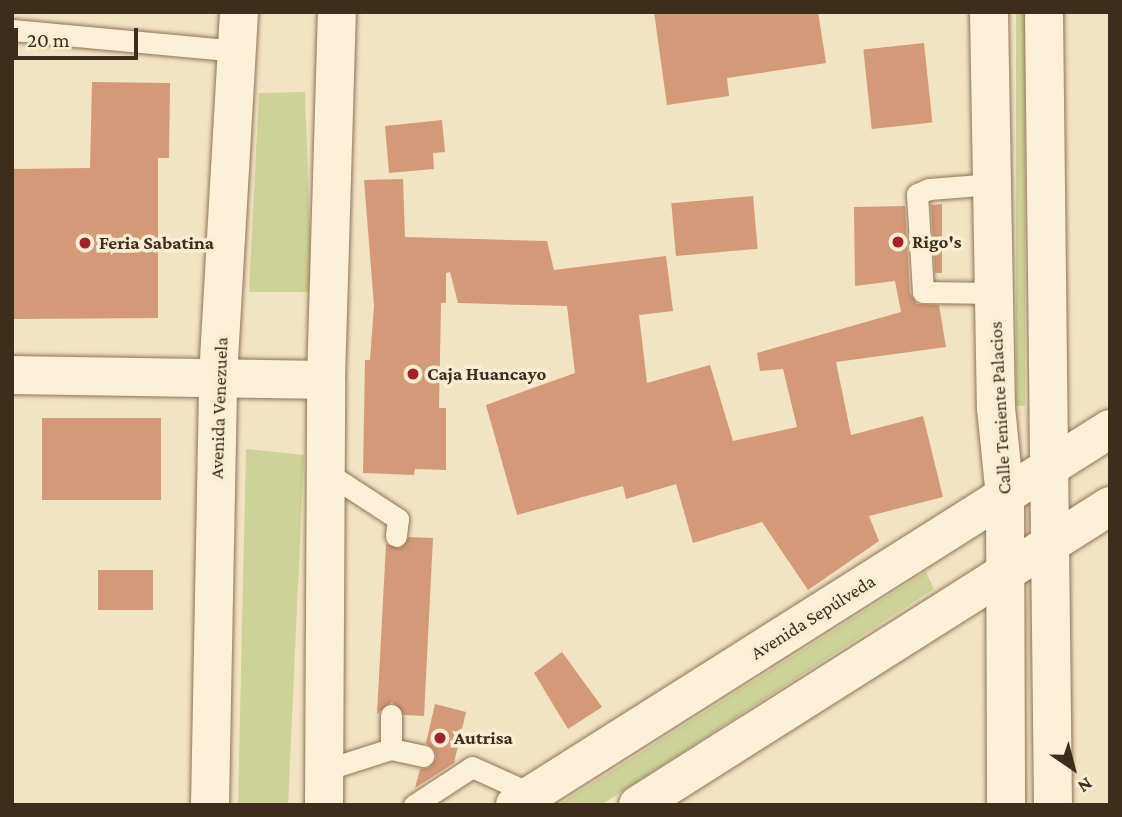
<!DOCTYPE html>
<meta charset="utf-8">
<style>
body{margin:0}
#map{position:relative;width:1122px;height:817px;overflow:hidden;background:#f2e3c3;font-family:"Crimson Pro",serif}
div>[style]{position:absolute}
.green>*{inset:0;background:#cdd296;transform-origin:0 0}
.building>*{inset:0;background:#d49976;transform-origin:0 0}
.roads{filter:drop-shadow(0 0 2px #8f7358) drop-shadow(0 0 2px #8f7358)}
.service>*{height:21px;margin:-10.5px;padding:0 10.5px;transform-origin:10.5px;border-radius:10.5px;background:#fcf0d8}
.minor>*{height:38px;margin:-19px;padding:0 19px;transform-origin:19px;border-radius:19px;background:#fcf0d8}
.tertiary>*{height:38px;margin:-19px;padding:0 19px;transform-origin:19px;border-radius:19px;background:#fcf0d8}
.secondary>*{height:38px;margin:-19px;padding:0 19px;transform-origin:19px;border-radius:19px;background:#fcf0d8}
.dots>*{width:19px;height:19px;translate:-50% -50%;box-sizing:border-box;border:4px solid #f9edd4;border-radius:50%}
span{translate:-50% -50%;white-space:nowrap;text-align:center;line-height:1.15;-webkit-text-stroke:7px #f9edd4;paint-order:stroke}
.poi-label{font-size:19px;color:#3e2c1d;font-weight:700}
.left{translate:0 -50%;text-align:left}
.street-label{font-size:19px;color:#3e2c1d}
.frame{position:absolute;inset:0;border:14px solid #3e2c1d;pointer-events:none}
.north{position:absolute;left:1038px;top:733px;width:70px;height:70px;-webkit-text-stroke:5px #f9edd4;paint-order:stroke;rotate:145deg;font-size:19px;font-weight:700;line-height:28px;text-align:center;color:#3e2c1d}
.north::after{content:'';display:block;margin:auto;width:24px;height:32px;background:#3e2c1d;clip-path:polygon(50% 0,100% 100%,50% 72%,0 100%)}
.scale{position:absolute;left:14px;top:28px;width:124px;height:32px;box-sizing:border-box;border:4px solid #3e2c1d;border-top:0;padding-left:9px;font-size:21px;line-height:24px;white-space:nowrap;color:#3e2c1d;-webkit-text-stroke:5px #f9edd4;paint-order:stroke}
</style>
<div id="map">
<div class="green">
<i style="left:1016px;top:12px;width:9px;height:394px"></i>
<i style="clip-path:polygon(305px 92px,312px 292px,249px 292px,259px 93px)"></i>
<i style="clip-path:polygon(246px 449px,304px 455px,288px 805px,238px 805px)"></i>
<i style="clip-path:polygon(926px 572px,934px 589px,601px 805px,558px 805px)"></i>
</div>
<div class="building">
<i style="clip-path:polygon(654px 12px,818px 12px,826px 63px,727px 78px,729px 96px,667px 105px)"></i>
<i style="left:924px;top:43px;width:80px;height:61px;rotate:84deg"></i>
<i style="clip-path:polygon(92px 82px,170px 83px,169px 158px,158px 158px,158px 318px,12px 319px,12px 169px,90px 168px)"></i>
<i style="clip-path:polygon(442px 120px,445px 152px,433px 153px,434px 169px,389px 173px,385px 126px)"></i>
<i style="clip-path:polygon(403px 179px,405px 237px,547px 241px,554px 270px,666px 256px,673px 311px,639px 315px,647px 383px,710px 365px,733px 441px,797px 427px,783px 369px,760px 371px,757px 353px,901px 312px,895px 281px,855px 286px,854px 207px,905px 206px,910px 293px,917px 304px,939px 305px,946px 347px,836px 362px,851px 435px,923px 416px,943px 497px,869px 516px,879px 541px,808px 590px,762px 522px,693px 543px,676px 484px,626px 499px,623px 486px,517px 515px,486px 405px,575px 373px,567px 306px,458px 303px,450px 272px,446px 273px,446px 303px,441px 303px,439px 408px,446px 408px,446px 470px,415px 469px,414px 475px,363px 473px,365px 360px,370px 360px,374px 306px,364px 180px)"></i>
<i style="left:753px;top:196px;width:53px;height:82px;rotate:85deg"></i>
<i style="clip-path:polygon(942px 204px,942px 273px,935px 273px,931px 205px)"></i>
<i style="left:42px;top:418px;width:119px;height:82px"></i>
<i style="clip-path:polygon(409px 537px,433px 538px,424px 716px,404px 715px,392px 702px,377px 714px,386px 544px,401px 548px)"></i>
<i style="left:98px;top:570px;width:55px;height:40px"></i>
<i style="clip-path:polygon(562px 652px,602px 707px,568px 729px,534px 673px)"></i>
<i style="clip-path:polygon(435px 704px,466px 712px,454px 763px,415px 788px,420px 769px,428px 768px,436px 759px,435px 751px,426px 743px)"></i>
</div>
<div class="roads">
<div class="service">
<i style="left:12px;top:30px;width:227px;rotate:5.3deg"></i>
<i style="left:993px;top:184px;width:64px;rotate:175.5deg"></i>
<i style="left:929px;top:189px;width:13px;rotate:157deg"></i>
<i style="left:917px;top:194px;width:98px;rotate:86.5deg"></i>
<i style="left:923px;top:292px;width:72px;rotate:0.8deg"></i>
<i style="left:326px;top:472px;width:86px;rotate:33.1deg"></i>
<i style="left:398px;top:519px;width:17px;rotate:97deg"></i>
<i style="left:391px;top:749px;width:33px;rotate:12deg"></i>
<i style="left:325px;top:770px;width:69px;rotate:-17.7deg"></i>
<i style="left:391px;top:749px;width:34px;rotate:-90deg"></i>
<i style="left:414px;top:805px;width:69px;rotate:-33.2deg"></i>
<i style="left:472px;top:767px;width:66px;rotate:24.2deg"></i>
</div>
<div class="minor">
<i style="left:12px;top:375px;width:314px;rotate:0.9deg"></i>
</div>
<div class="tertiary">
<i style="left:210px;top:805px;width:428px;rotate:-88.9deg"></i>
<i style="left:218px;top:377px;width:366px;rotate:-86.7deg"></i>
<i style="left:324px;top:805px;width:425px;rotate:-89.7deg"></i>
<i style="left:326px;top:380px;width:368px;rotate:-88.3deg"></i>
<i style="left:515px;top:805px;width:704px;rotate:-32.29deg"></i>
<i style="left:638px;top:805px;width:559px;rotate:-32.35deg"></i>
</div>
<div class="secondary">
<i style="left:989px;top:12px;width:396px;rotate:89deg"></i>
<i style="left:996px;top:408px;width:89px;rotate:84.2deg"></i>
<i style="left:1005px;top:497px;width:308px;rotate:89.8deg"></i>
<i style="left:1044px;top:12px;width:793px;rotate:89.35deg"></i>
</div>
</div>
<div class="dots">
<i style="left:898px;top:242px;background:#a42227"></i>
<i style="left:85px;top:243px;background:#a42227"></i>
<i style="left:413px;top:374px;background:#a42227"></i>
<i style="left:440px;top:738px;background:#a42227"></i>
</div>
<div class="poi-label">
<span class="left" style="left:912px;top:242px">Rigo's</span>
<span class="left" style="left:99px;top:243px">Feria Sabatina</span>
<span class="left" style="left:427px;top:374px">Caja Huancayo</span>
<span class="left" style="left:454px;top:738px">Autrisa</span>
</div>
<div class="street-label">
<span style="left:219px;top:408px;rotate:-88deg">Avenida Venezuela</span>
<span style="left:1000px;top:408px;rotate:-93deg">Calle Teniente Palacios</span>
<span style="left:813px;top:617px;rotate:-32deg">Avenida Sepúlveda</span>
</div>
<div class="frame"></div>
<div class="north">N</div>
<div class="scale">20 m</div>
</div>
